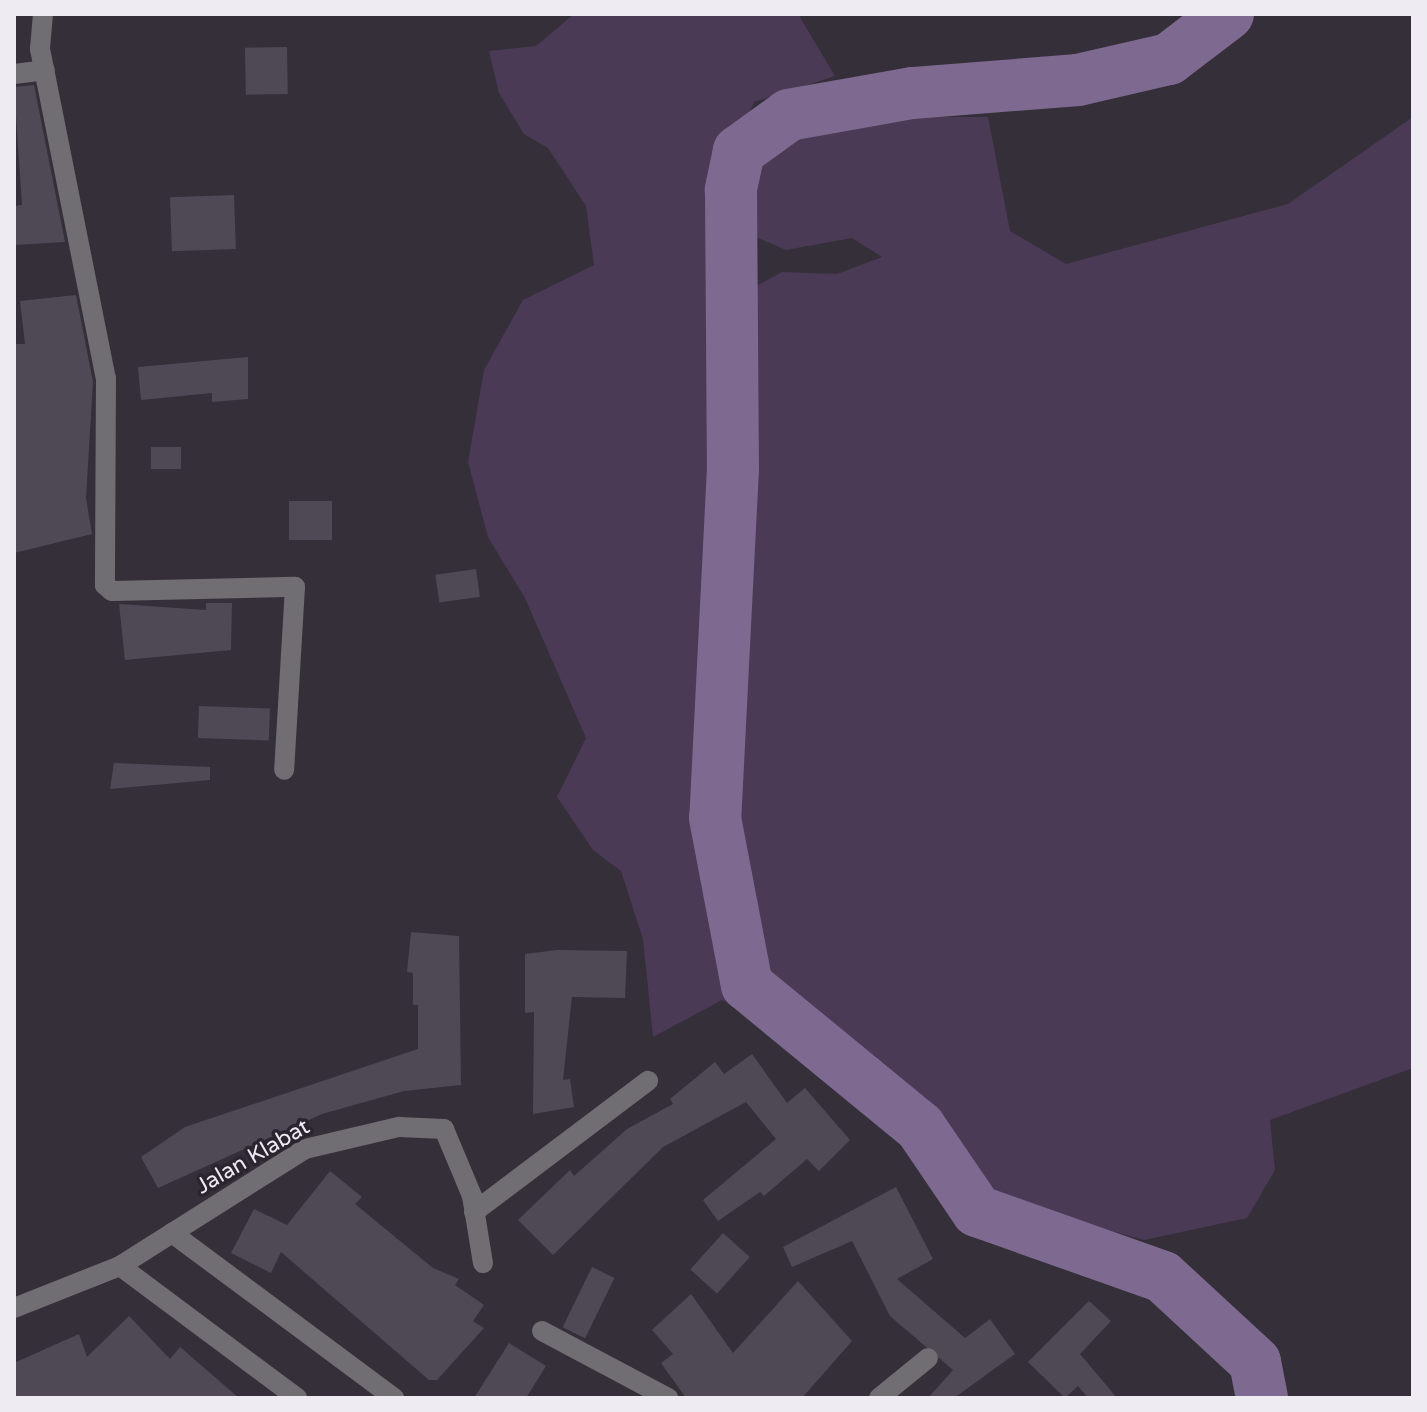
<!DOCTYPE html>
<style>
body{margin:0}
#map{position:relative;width:1427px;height:1412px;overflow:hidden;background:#352f3a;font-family:"Varela Round",sans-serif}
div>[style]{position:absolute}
.green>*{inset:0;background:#4a3a56}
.river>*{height:52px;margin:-26px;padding:0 26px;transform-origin:26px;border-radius:26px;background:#7e6a90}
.building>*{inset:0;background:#4f4955;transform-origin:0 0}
.street>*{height:20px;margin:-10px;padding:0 10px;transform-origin:10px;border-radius:10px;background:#706d73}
span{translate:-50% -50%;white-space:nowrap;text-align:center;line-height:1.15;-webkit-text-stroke:7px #2b2530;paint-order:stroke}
.street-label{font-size:22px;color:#efebf3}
.frame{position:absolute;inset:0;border:16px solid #efebf3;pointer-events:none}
</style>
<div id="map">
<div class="green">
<i style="clip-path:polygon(574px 14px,798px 14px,835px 76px,754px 102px,706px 217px,709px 312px,782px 272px,837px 274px,882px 257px,852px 238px,786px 250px,749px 234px,751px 179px,772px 148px,868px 117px,988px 117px,1010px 231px,1066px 264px,1288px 204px,1413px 117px,1413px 1068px,1270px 1120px,1275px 1170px,1247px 1218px,1144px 1240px,983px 1195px,922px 1113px,722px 1000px,653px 1037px,643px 939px,621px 871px,593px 850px,557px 797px,586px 738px,525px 598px,488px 537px,468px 462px,484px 370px,523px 300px,594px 265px,586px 206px,548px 148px,524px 134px,499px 93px,489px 51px,536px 46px)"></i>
</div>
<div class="river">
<i style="left:1228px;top:14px;width:74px;rotate:142.7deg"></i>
<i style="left:1169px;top:59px;width:93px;rotate:167deg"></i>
<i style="left:1078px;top:80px;width:167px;rotate:175.5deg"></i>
<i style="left:912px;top:93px;width:125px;rotate:169.9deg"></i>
<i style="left:789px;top:115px;width:62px;rotate:144.2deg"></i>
<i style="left:739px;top:151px;width:40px;rotate:102deg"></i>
<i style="left:731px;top:190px;width:278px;rotate:89.6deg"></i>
<i style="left:733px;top:468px;width:350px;rotate:92.9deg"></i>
<i style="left:715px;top:818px;width:170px;rotate:79.2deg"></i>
<i style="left:747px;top:985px;width:224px;rotate:39.4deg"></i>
<i style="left:920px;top:1127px;width:102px;rotate:55.8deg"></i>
<i style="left:977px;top:1211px;width:197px;rotate:19.5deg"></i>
<i style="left:1163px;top:1277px;width:125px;rotate:42.7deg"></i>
<i style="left:1255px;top:1362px;width:37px;rotate:79deg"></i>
</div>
<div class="building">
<i style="left:287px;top:47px;width:47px;height:42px;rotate:89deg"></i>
<i style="clip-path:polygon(34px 85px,65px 242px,14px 245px,14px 206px,22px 205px,14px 87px)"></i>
<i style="left:234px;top:195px;width:54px;height:64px;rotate:88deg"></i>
<i style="clip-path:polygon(76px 295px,93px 382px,86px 498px,92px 534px,14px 553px,14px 344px,25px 344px,20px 301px)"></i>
<i style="clip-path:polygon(248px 357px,248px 399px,212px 402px,212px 393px,141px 400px,138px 367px)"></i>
<i style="left:181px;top:447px;width:22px;height:30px;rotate:90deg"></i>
<i style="left:289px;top:501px;width:43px;height:39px"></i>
<i style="left:476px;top:569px;width:28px;height:41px;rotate:82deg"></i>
<i style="clip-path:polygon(206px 603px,232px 603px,231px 650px,125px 660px,119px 604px,206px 610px)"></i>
<i style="left:199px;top:706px;width:71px;height:32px;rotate:2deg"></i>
<i style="clip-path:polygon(114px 763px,210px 767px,210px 780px,110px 789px)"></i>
<i style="clip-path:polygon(411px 932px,459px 936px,461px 1085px,404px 1091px,322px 1114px,158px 1188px,141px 1157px,185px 1127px,418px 1049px,418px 1005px,413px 1005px,413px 973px,407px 972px)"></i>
<i style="clip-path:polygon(557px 950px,627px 951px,625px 998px,572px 997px,563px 1080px,570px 1079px,574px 1107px,533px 1114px,534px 1012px,525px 1013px,525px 954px)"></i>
<i style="clip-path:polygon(752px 1054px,787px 1103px,805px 1088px,850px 1140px,819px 1171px,807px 1159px,764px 1196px,760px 1192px,718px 1221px,703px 1200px,776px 1139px,746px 1102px,663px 1147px,553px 1255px,518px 1220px,570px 1170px,574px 1176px,627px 1129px,673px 1104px,670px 1099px,715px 1062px,724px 1074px)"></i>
<i style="clip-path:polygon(330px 1171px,362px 1197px,355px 1204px,433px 1268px,459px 1279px,455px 1285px,484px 1305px,473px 1321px,484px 1328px,437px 1380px,429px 1380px,281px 1252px,271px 1273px,231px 1253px,254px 1209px,287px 1225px)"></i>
<i style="clip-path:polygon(896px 1187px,933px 1259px,897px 1279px,965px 1338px,990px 1319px,1015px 1354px,954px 1398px,928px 1398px,953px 1370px,890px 1316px,852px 1241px,792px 1267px,783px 1247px)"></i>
<i style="left:723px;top:1233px;width:36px;height:49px;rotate:42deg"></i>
<i style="left:592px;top:1267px;width:25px;height:67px;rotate:26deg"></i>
<i style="clip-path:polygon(798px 1281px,852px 1341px,802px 1398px,686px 1398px,661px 1363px,673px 1354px,652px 1330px,691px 1294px,733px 1353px)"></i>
<i style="clip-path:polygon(1089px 1301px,1111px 1321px,1080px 1354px,1117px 1398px,1088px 1398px,1078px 1386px,1065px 1398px,1028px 1362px)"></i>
<i style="clip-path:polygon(129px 1316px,170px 1359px,180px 1347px,239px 1398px,14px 1398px,14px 1363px,79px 1334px,87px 1357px)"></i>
<i style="clip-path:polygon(509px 1343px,546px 1366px,526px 1398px,474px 1398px)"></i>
</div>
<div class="street">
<i style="left:43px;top:14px;width:35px;rotate:95deg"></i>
<i style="left:40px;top:49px;width:336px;rotate:78.7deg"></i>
<i style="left:106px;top:378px;width:207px;rotate:90.3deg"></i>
<i style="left:105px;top:585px;width:9px;rotate:41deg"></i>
<i style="left:112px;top:591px;width:183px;rotate:-1.3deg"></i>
<i style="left:295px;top:587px;width:183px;rotate:93.4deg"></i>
<i style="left:14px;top:74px;width:31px;rotate:-7deg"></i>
<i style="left:474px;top:1212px;width:218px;rotate:-37deg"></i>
<i style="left:172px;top:1233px;width:277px;rotate:36.6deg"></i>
<i style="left:120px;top:1266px;width:221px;rotate:36.7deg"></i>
<i style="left:14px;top:1308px;width:114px;rotate:-21.6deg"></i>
<i style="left:120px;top:1266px;width:219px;rotate:-32.3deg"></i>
<i style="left:305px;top:1149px;width:97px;rotate:-13.2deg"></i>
<i style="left:399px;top:1127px;width:45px;rotate:2.5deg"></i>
<i style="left:444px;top:1129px;width:73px;rotate:67.3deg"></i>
<i style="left:472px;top:1196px;width:68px;rotate:80.7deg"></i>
<i style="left:542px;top:1331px;width:143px;rotate:28deg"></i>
<i style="left:879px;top:1398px;width:63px;rotate:-39.2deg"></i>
</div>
<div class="street-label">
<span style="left:253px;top:1157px;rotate:-30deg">Jalan Klabat</span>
</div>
<div class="frame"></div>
</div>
